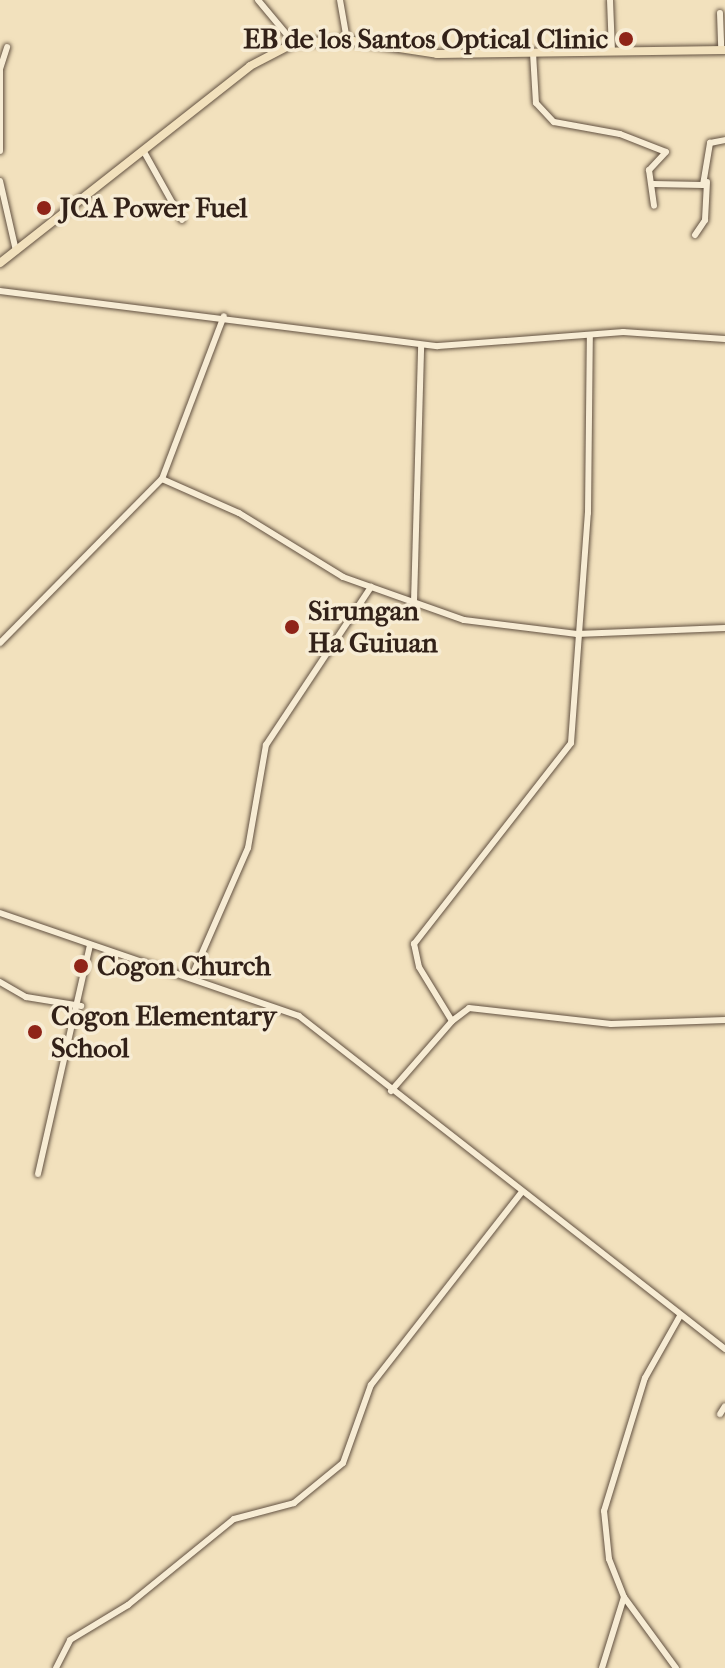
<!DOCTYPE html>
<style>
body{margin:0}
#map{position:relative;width:725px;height:1668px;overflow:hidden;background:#f2e1bd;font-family:"IM FELL French Canon",serif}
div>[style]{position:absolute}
.roads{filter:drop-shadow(0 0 2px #625141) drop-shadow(0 0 2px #625141)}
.minor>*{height:6px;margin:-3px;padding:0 3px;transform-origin:3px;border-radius:3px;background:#f7ecd4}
.major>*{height:8px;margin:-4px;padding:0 4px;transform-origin:4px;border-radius:4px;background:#f2e1bd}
.dots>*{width:22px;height:22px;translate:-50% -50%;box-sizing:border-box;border:4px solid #f7ecd4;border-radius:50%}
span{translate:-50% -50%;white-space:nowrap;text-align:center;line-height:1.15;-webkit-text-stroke:7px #f7ecd4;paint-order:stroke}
.poi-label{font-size:28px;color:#322118;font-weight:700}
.right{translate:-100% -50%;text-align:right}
.left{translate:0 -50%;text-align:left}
</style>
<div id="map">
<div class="roads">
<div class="minor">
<i style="left:258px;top:0;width:56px;rotate:50.1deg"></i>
<i style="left:340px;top:0;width:41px;rotate:80.1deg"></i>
<i style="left:610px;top:0;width:51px;rotate:87.8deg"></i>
<i style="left:720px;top:13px;width:37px;rotate:88deg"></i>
<i style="left:533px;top:53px;width:50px;rotate:86.6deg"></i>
<i style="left:536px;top:103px;width:26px;rotate:47deg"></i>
<i style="left:554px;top:122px;width:67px;rotate:10.3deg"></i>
<i style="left:620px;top:134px;width:49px;rotate:21.4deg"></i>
<i style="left:666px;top:152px;width:25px;rotate:133deg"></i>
<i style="left:649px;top:170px;width:36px;rotate:82deg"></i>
<i style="left:0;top:69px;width:23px;rotate:-72deg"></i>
<i style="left:0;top:70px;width:81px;rotate:90deg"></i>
<i style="left:143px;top:150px;width:80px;rotate:60.9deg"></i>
<i style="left:0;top:181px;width:72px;rotate:77.1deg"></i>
<i style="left:653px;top:184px;width:50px;rotate:1.1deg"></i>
<i style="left:703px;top:185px;width:43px;rotate:-80.5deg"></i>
<i style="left:710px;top:143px;width:15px;rotate:-11deg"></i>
<i style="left:695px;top:235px;width:18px;rotate:-56deg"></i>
<i style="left:705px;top:220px;width:38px;rotate:-87deg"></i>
<i style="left:0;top:291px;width:441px;rotate:7.2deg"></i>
<i style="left:438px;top:346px;width:186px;rotate:-4.3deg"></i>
<i style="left:623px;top:332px;width:102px;rotate:3.9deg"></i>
<i style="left:162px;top:479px;width:84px;rotate:23.8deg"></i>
<i style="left:239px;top:513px;width:122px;rotate:31.6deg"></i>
<i style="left:343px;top:577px;width:128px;rotate:19.6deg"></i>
<i style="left:464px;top:620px;width:114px;rotate:7.1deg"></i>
<i style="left:577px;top:634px;width:148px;rotate:-2.3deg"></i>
<i style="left:414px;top:602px;width:257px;rotate:-88.4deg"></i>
<i style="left:0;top:643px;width:231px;rotate:-45.4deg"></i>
<i style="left:162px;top:479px;width:174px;rotate:-69.2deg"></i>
<i style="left:0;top:913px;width:316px;rotate:19deg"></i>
<i style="left:299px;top:1016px;width:541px;rotate:38.01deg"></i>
<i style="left:192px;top:976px;width:140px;rotate:-66.4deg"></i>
<i style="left:248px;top:848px;width:105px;rotate:-80.1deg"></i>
<i style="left:266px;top:745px;width:190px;rotate:-56.4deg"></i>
<i style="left:0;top:982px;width:30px;rotate:30deg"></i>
<i style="left:26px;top:997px;width:56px;rotate:9.3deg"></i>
<i style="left:452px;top:1021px;width:21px;rotate:-37deg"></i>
<i style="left:469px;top:1008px;width:143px;rotate:6.4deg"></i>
<i style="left:611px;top:1024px;width:114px;rotate:-2deg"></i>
<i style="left:391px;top:1091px;width:93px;rotate:-48.9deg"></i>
<i style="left:452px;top:1021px;width:63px;rotate:-121.4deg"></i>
<i style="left:419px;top:967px;width:24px;rotate:-102deg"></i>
<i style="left:414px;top:944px;width:255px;rotate:-52deg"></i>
<i style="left:571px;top:743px;width:231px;rotate:-85.8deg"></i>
<i style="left:588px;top:513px;width:178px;rotate:-89.4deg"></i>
<i style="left:38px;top:1174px;width:235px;rotate:-77.2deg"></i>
<i style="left:720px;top:1414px;width:9px;rotate:-58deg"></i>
<i style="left:624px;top:1597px;width:88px;rotate:53.8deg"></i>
<i style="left:56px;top:1668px;width:31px;rotate:-63deg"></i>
<i style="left:70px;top:1640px;width:68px;rotate:-31.1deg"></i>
<i style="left:128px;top:1605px;width:136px;rotate:-39.1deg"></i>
<i style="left:234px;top:1519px;width:62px;rotate:-14.9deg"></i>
<i style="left:294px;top:1503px;width:63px;rotate:-39.2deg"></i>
<i style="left:343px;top:1463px;width:83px;rotate:-70.3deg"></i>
<i style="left:371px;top:1385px;width:244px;rotate:-52deg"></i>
<i style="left:602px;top:1668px;width:74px;rotate:-72.8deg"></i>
<i style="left:624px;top:1597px;width:41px;rotate:-111.5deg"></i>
<i style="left:609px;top:1559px;width:48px;rotate:-95.9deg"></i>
<i style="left:604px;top:1511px;width:139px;rotate:-72.9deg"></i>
<i style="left:645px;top:1378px;width:71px;rotate:-60.6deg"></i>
</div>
<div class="major">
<i style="left:0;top:263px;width:318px;rotate:-38.2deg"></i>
<i style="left:250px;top:66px;width:50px;rotate:-27.6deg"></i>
<i style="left:294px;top:43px;width:53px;rotate:-3.2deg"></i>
<i style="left:347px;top:40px;width:91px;rotate:8.8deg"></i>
<i style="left:437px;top:54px;width:288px;rotate:-0.8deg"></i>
</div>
</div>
<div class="dots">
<i style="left:626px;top:39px;background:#8f2418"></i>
<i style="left:44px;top:208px;background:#8f2418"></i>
<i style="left:292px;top:627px;background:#8f2418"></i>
<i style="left:81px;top:966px;background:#8f2418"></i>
<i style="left:35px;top:1032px;background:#8f2418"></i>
</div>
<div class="poi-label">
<span class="right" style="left:608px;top:39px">EB de los Santos Optical Clinic</span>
<span class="left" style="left:60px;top:208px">JCA Power Fuel</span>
<span class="left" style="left:308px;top:627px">Sirungan<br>Ha Guiuan</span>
<span class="left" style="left:97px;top:966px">Cogon Church</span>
<span class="left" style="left:51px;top:1032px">Cogon Elementary<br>School</span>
</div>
</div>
